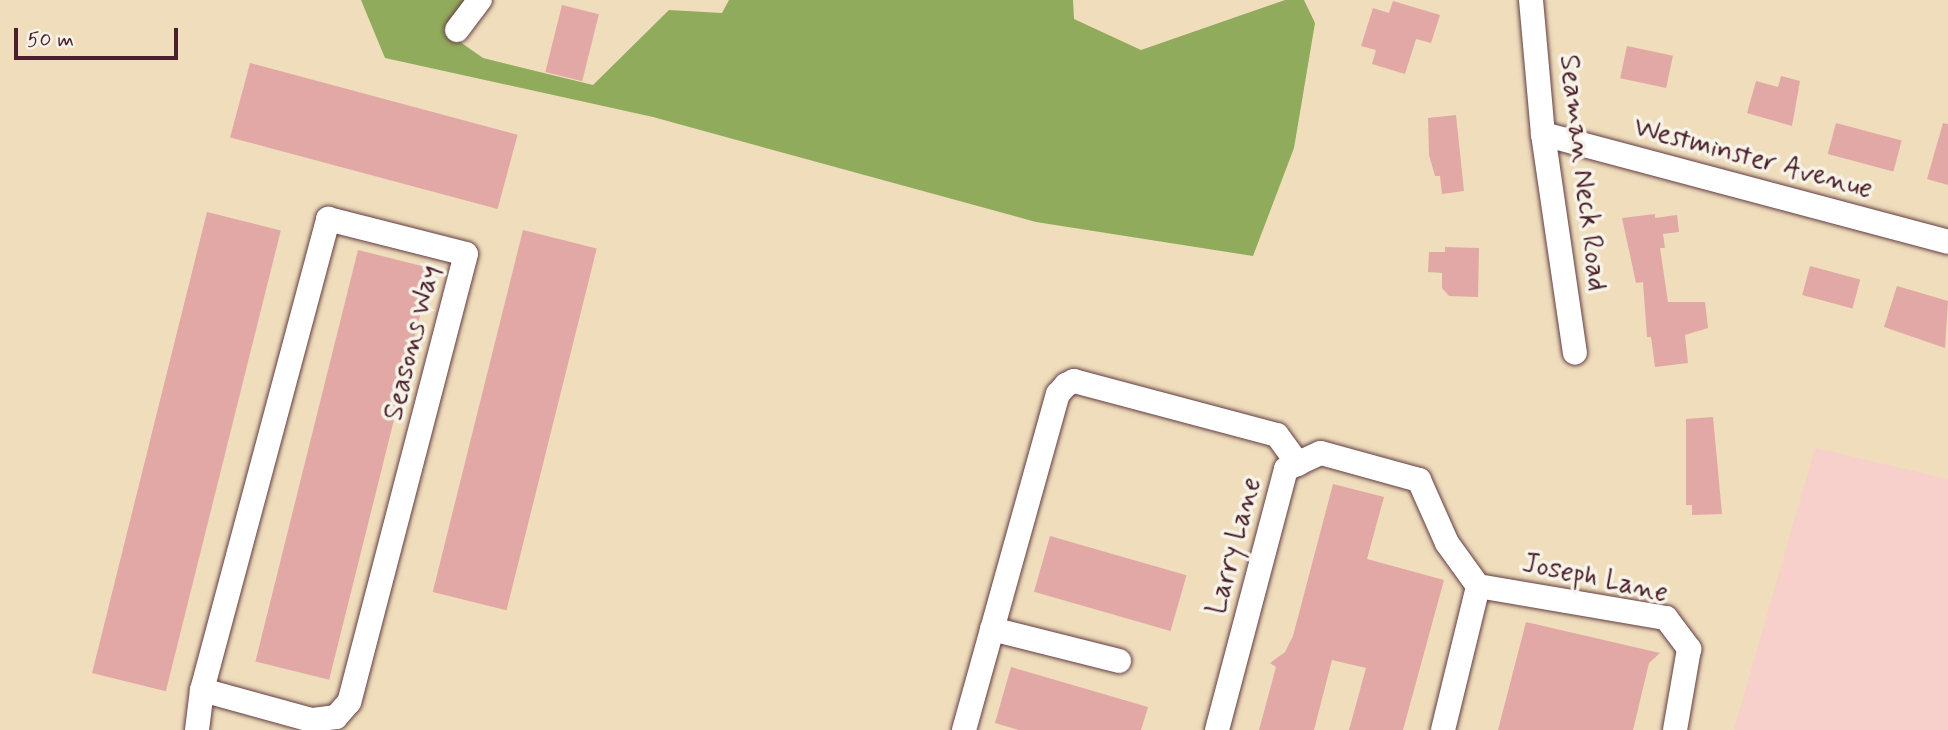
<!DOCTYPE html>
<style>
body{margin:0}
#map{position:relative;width:1948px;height:730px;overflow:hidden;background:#efddbc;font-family:Mynerve,sans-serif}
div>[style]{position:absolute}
.built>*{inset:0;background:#f7d0cb}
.forest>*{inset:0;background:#91ab5c}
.building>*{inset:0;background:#e2a8a5;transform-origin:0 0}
.roads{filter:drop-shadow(0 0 2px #633c41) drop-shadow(0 0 2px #633c41)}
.minor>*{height:24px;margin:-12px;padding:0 12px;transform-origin:12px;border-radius:12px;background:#fff}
span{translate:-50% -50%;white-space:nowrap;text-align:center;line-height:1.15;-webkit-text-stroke:7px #f7f3e8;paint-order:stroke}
.street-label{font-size:28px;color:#4a1f2b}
.scale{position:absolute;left:14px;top:28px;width:164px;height:32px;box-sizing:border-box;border:4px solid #4a1f2b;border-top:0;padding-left:9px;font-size:21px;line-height:24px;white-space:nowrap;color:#4a1f2b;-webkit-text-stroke:5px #f7f3e8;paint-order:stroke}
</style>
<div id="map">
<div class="built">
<i style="clip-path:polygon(1815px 448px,1948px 479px,1948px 730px,1734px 730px)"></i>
</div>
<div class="forest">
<i style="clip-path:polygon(361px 0,469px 0,446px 32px,483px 58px,593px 85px,669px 10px,722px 13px,729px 0,1073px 0,1074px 19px,1141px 50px,1285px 0,1304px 0,1315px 23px,1294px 148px,1253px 256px,1036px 222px,653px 117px,385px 58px)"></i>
</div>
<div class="building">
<i style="clip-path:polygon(1393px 1px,1440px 15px,1431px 43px,1416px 39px,1405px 74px,1372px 64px,1376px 50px,1361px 46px,1373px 8px,1389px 13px)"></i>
<i style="left:562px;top:5px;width:38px;height:69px;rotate:14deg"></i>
<i style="left:1627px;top:46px;width:47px;height:33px;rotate:12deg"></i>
<i style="left:250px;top:63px;width:277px;height:77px;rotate:15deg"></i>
<i style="clip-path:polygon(1781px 76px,1800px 81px,1792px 126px,1747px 113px,1756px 81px,1778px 87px)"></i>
<i style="clip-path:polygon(1456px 115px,1464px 191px,1442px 194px,1440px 176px,1435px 176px,1429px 155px,1428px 118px)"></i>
<i style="left:1836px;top:123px;width:68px;height:32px;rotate:15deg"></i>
<i style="clip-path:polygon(1943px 123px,1948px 124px,1948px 185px,1927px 179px)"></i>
<i style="left:207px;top:212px;width:76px;height:475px;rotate:14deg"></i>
<i style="clip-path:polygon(1655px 214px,1655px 218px,1677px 215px,1679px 232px,1663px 234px,1665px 248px,1660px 248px,1668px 302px,1705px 302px,1708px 328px,1685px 335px,1688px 363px,1655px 367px,1651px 337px,1647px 337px,1643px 282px,1636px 283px,1622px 218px)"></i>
<i style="left:523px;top:230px;width:76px;height:373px;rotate:14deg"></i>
<i style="clip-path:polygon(1445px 247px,1479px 248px,1478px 297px,1449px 296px,1442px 288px,1442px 273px,1428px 272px,1429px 252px,1445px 252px)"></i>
<i style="left:358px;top:250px;width:76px;height:424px;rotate:14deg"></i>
<i style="left:1810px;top:266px;width:52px;height:30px;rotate:15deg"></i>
<i style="clip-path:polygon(1897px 286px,1948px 301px,1945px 348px,1884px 327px)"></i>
<i style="clip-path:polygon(1713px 417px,1722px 514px,1692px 515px,1692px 505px,1686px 505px,1686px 419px)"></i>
<i style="clip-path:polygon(1333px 484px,1384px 497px,1367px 559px,1444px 580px,1403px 730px,1349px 730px,1366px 668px,1332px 660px,1314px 730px,1259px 730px,1276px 667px,1270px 663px,1285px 652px,1293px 636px)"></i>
<i style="left:1050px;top:536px;width:142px;height:58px;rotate:16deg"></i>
<i style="clip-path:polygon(1526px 622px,1660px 653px,1649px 663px,1633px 730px,1498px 730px)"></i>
<i style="clip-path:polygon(1011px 667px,1148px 707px,1141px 730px,1019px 730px,995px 723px)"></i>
</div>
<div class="roads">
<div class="minor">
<i style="left:1531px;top:0;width:135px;rotate:84.9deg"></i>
<i style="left:1543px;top:134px;width:221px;rotate:81.7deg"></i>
<i style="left:457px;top:30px;width:38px;rotate:-53deg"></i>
<i style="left:1543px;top:134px;width:419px;rotate:14.9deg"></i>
<i style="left:1478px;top:586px;width:191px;rotate:9.7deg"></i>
<i style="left:1666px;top:618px;width:39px;rotate:53deg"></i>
<i style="left:1689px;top:649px;width:82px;rotate:99.8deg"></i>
<i style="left:992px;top:629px;width:131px;rotate:14.1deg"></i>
<i style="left:197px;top:730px;width:40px;rotate:-82.9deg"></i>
<i style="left:202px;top:690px;width:488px;rotate:-75deg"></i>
<i style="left:328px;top:219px;width:142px;rotate:14.2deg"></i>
<i style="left:466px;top:254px;width:463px;rotate:104.6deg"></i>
<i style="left:349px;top:702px;width:20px;rotate:131deg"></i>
<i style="left:336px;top:717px;width:25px;rotate:173deg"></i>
<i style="left:311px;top:720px;width:113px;rotate:-164.6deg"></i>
<i style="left:964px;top:730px;width:349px;rotate:-74.4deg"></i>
<i style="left:1058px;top:394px;width:12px;rotate:-48deg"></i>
<i style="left:1066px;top:385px;width:9px;rotate:-27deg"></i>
<i style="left:1074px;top:381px;width:210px;rotate:14.9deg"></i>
<i style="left:1277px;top:435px;width:36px;rotate:54deg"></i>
<i style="left:1217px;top:730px;width:270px;rotate:-75.2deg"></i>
<i style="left:1286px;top:469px;width:38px;rotate:-25deg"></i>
<i style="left:1321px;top:453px;width:102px;rotate:15.4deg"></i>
<i style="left:1419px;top:480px;width:69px;rotate:66deg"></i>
<i style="left:1447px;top:543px;width:53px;rotate:54.2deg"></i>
<i style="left:1443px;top:730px;width:148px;rotate:-76.3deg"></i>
</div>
</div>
<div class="street-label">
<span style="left:1753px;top:159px;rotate:15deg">Westminster Avenue</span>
<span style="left:1582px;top:173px;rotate:83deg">Seaman Neck Road</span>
<span style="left:413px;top:343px;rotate:-76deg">Seasons Way</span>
<span style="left:1235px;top:546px;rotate:-75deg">Larry Lane</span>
<span style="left:1595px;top:579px;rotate:12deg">Joseph Lane</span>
</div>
<div class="scale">50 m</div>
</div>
